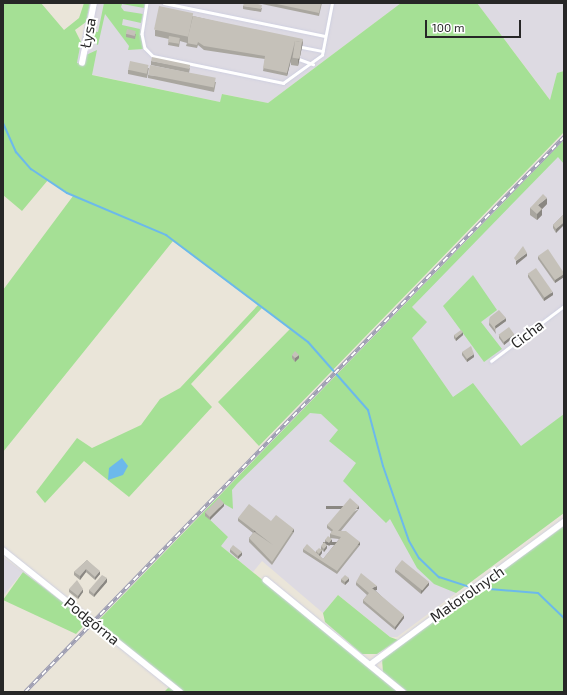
<!DOCTYPE html>
<meta charset="utf-8">
<style>
body{margin:0}
#map{position:relative;width:567px;height:695px;overflow:hidden;background:#eae5d9;font-family:"Exo 2",sans-serif}
div>[style]{position:absolute}
.industrial>*{inset:0;background:#dddae2}
.green>*{inset:0;background:#a5e095}
.water>*{inset:0;background:#6cb9eb}
.stream>*{height:2px;margin:-1px;padding:0 1px;transform-origin:1px;border-radius:1px;background:#6cb9eb}
.roads{filter:drop-shadow(0 0 1px #cecfe0) drop-shadow(0 0 1px #cecfe0)}
.service>*{height:2.5px;margin:-1.25px;padding:0 1.25px;transform-origin:1.25px;border-radius:1.25px;background:#fff}
.minor>*{height:5.5px;margin:-2.75px;padding:0 2.75px;transform-origin:2.75px;border-radius:2.75px;background:#fff}
.rail>*{height:3.5px;margin-top:-1.75px;transform-origin:0;background:repeating-linear-gradient(90deg,#fff 0 6px,#9c9cb2 0 12px);box-sizing:border-box;border-block:1px solid #9c9cb2}
.wall>*{inset:0;background:#a9a69f}
.shaded-wall>*{inset:0;background:#8a8782;transform-origin:0 0}
.building>*{inset:0;background:#c5c1b9;transform-origin:0 0}
span{translate:-50% -50%;white-space:nowrap;text-align:center;line-height:1.15;-webkit-text-stroke:4px #fff;paint-order:stroke}
.street-label{font-size:15px;color:#272727}
.frame{position:absolute;inset:0;border:4px solid #272727;pointer-events:none}
.scale{position:absolute;left:425px;top:20px;width:96px;height:18px;box-sizing:border-box;border:2px solid #272727;border-top:0;padding-left:5px;font-size:12px;line-height:14px;white-space:nowrap;color:#272727;-webkit-text-stroke:3px #fff;paint-order:stroke}
</style>
<div id="map">
<div class="industrial">
<i style="clip-path:polygon(89px 3px,401px 3px,268px 103px,223px 94px,220px 102px,75px 71px)"></i>
<i style="clip-path:polygon(477px 3px,564px 3px,564px 71px,557px 73px,551px 101px)"></i>
<i style="clip-path:polygon(564px 140px,564px 513px,397px 637px,390px 637px,338px 595px,323px 613px,262px 561px,253px 572px,221px 546px,199px 517px)"></i>
<i style="clip-path:polygon(3px 557px,23px 572px,3px 596px)"></i>
</div>
<div class="green">
<i style="clip-path:polygon(3px 3px,41px 3px,64px 30px,79px 18px,84px 3px,90px 3px,86px 22px,75px 30px,81px 42px,77px 63px,84px 64px,86px 55px,97px 50px,92px 75px,220px 102px,222px 94px,268px 103px,401px 3px,477px 3px,550px 100px,557px 73px,564px 71px,564px 132px,259px 446px,218px 402px,290px 329px,262px 308px,191px 384px,212px 407px,129px 497px,84px 461px,45px 503px,36px 492px,77px 438px,92px 448px,141px 425px,160px 399px,180px 388px,258px 305px,173px 241px,3px 452px,3px 290px,73px 196px,48px 180px,22px 211px,3px 195px)"></i>
<i style="clip-path:polygon(104px 3px,145px 3px,144px 8px,122px 4px,121px 7px,124px 11px,143px 14px,141px 23px,123px 19px,122px 25px,140px 29px,143px 49px,128px 50px,129px 46px,105px 14px,98px 45px,93px 42px,90px 31px,98px 32px)"></i>
<i style="clip-path:polygon(564px 140px,564px 164px,558px 157px,412px 307px,427px 322px,412px 338px,453px 397px,473px 383px,521px 446px,564px 414px,564px 513px,456px 593px,434px 584px,417px 568px,390px 519px,386px 523px,343px 481px,356px 463px,329px 441px,338px 430px,321px 414px,310px 413px,237px 484px,232px 490px,233px 509px,219px 501px,205px 515px,228px 537px,221px 546px,399px 692px,164px 692px,171px 685px,97px 622px)"></i>
<i style="clip-path:polygon(473px 275px,497px 310px,481px 322px,502px 349px,484px 362px,443px 306px)"></i>
<i style="clip-path:polygon(564px 526px,564px 692px,408px 692px,383px 673px,382px 658px)"></i>
<i style="clip-path:polygon(23px 572px,88px 621px,76px 634px,3px 600px)"></i>
<i style="clip-path:polygon(338px 595px,390px 637px,398px 640px,377px 654px,362px 654px,325px 622px,323px 613px)"></i>
</div>
<div class="water">
<i style="clip-path:polygon(122px 458px,128px 466px,123px 475px,108px 480px,109px 468px)"></i>
</div>
<div class="stream">
<i style="left:3px;top:123px;width:32px;rotate:66deg"></i>
<i style="left:16px;top:152px;width:23px;rotate:49deg"></i>
<i style="left:31px;top:169px;width:43px;rotate:33.7deg"></i>
<i style="left:67px;top:193px;width:108px;rotate:23deg"></i>
<i style="left:166px;top:235px;width:178px;rotate:37deg"></i>
<i style="left:308px;top:342px;width:91px;rotate:48.6deg"></i>
<i style="left:368px;top:410px;width:58px;rotate:75deg"></i>
<i style="left:383px;top:466px;width:79px;rotate:70.9deg"></i>
<i style="left:409px;top:541px;width:20px;rotate:60deg"></i>
<i style="left:419px;top:558px;width:28px;rotate:44deg"></i>
<i style="left:439px;top:577px;width:36px;rotate:18deg"></i>
<i style="left:477px;top:588px;width:61px;rotate:4.7deg"></i>
<i style="left:538px;top:593px;width:36px;rotate:44deg"></i>
</div>
<div class="roads">
<div class="service">
<i style="left:147px;top:3px;width:31px;rotate:99deg"></i>
<i style="left:142px;top:34px;width:14px;rotate:78deg"></i>
<i style="left:145px;top:48px;width:11px;rotate:45deg"></i>
<i style="left:153px;top:56px;width:133px;rotate:11.7deg"></i>
<i style="left:283px;top:83px;width:48px;rotate:-35.7deg"></i>
<i style="left:322px;top:55px;width:53px;rotate:-79.1deg"></i>
<i style="left:164px;top:3px;width:164px;rotate:11.6deg"></i>
<i style="left:302px;top:47px;width:21px;rotate:11deg"></i>
<i style="left:299px;top:59px;width:15px;rotate:20deg"></i>
<i style="left:491px;top:361px;width:91px;rotate:-37deg"></i>
</div>
<div class="minor">
<i style="left:82px;top:63px;width:61px;rotate:-78.7deg"></i>
<i style="left:3px;top:550px;width:227px;rotate:38.7deg"></i>
<i style="left:266px;top:580px;width:177px;rotate:39.3deg"></i>
<i style="left:370px;top:665px;width:241px;rotate:-36.4deg"></i>
</div>
</div>
<div class="rail">
<i style="left:25px;top:692px;width:774px;rotate:-45.84deg"></i>
</div>
<div class="wall">
<i style="clip-path:polygon(257px 3px,322px 3px,319px 16px)"></i>
<i style="clip-path:polygon(243px 6px,262px 8px,261px 12px,243px 9px)"></i>
<i style="clip-path:polygon(193px 16px,303px 42px,298px 66px,291px 65px,291px 60px,287px 76px,263px 71px,265px 59px,204px 50px,198px 45px,197px 48px,186px 46px,187px 43px,180px 41px,179px 47px,168px 45px,169px 39px,155px 36px,155px 30px)"></i>
<i style="clip-path:polygon(126px 34px,136px 34px,135px 39px,126px 37px)"></i>
<i style="clip-path:polygon(151px 61px,190px 68px,189px 73px,151px 65px)"></i>
<i style="clip-path:polygon(149px 68px,147px 78px,128px 74px,128px 70px)"></i>
<i style="clip-path:polygon(148px 75px,216px 82px,214px 92px,148px 78px)"></i>
<i style="clip-path:polygon(547px 204px,542px 209px,542px 215px,537px 220px,530px 215px,530px 208px)"></i>
<i style="clip-path:polygon(564px 214px,556px 233px,553px 228px,553px 225px)"></i>
<i style="clip-path:polygon(538px 256px,564px 274px,564px 277px,555px 283px,538px 259px)"></i>
<i style="clip-path:polygon(528px 274px,553px 295px,544px 301px,528px 277px)"></i>
<i style="clip-path:polygon(490px 317px,506px 321px,495px 329px,496px 334px,489px 325px)"></i>
<i style="clip-path:polygon(454px 335px,463px 335px,456px 341px,454px 338px)"></i>
<i style="clip-path:polygon(499px 335px,514px 337px,504px 345px,499px 338px)"></i>
<i style="clip-path:polygon(462px 352px,474px 357px,467px 362px,462px 355px)"></i>
<i style="clip-path:polygon(292px 355px,299px 358px,295px 362px,292px 358px)"></i>
<i style="clip-path:polygon(224px 506px,210px 520px,205px 516px,205px 512px)"></i>
<i style="clip-path:polygon(359px 509px,341px 531px,360px 545px,337px 574px,303px 552px,303px 549px,316px 552px,316px 551px,321px 549px,321px 546px,327px 548px,324px 552px,322px 550px,322px 553px,320px 556px,323px 559px,339px 539px,330px 538px,332px 542px,329px 546px,325px 543px,325px 540px,330px 538px,330px 534px,332px 532px,327px 528px,327px 525px)"></i>
<i style="clip-path:polygon(238px 518px,294px 532px,272px 565px,249px 542px,249px 538px,253px 533px,238px 521px)"></i>
<i style="clip-path:polygon(230px 549px,242px 555px,238px 559px,230px 552px)"></i>
<i style="clip-path:polygon(87px 560px,100px 574px,95px 580px,86px 572px,80px 580px,74px 575px,74px 572px)"></i>
<i style="clip-path:polygon(395px 569px,429px 585px,421px 594px,395px 572px)"></i>
<i style="clip-path:polygon(341px 579px,349px 581px,345px 585px,341px 582px)"></i>
<i style="clip-path:polygon(107px 582px,94px 597px,89px 593px,89px 590px)"></i>
<i style="clip-path:polygon(356px 582px,377px 590px,375px 590px,404px 618px,395px 630px,363px 603px,363px 600px,367px 595px,356px 585px)"></i>
<i style="clip-path:polygon(69px 589px,83px 592px,78px 599px,69px 592px)"></i>
</div>
<div class="shaded-wall">
<i style="clip-path:polygon(303px 39px,303px 42px,298px 66px,298px 60px,302px 42px)"></i>
<i style="clip-path:polygon(295px 44px,287px 76px,287px 73px)"></i>
<i style="clip-path:polygon(547px 198px,547px 204px,542px 209px,542px 215px,537px 220px,537px 214px,538px 205px)"></i>
<i style="clip-path:polygon(564px 222px,564px 225px,556px 233px,556px 229px)"></i>
<i style="clip-path:polygon(527px 253px,527px 256px,516px 265px,516px 261px)"></i>
<i style="clip-path:polygon(564px 274px,564px 277px,555px 283px,555px 280px)"></i>
<i style="clip-path:polygon(553px 292px,553px 295px,544px 301px,544px 298px)"></i>
<i style="clip-path:polygon(506px 318px,506px 321px,495px 329px,495px 326px)"></i>
<i style="clip-path:polygon(463px 332px,463px 335px,456px 341px,456px 338px)"></i>
<i style="clip-path:polygon(514px 334px,514px 337px,504px 345px,504px 342px)"></i>
<i style="clip-path:polygon(474px 354px,474px 357px,467px 362px,467px 359px)"></i>
<i style="clip-path:polygon(299px 355px,299px 358px,295px 362px,295px 358px)"></i>
<i style="clip-path:polygon(224px 503px,224px 506px,210px 520px,210px 517px)"></i>
<i style="left:359px;top:506px;width:3px;height:33px;rotate:90deg"></i>
<i style="left:294px;top:529px;width:3px;height:40px;rotate:90deg"></i>
<i style="clip-path:polygon(332px 539px,332px 542px,329px 546px,329px 543px)"></i>
<i style="left:360px;top:542px;width:3px;height:37px;rotate:90deg"></i>
<i style="clip-path:polygon(327px 545px,327px 548px,324px 552px,324px 549px)"></i>
<i style="clip-path:polygon(322px 550px,322px 553px,319px 557px,319px 554px)"></i>
<i style="clip-path:polygon(242px 552px,242px 555px,238px 559px,238px 556px)"></i>
<i style="clip-path:polygon(86px 569px,86px 572px,80px 580px,80px 576px)"></i>
<i style="clip-path:polygon(100px 571px,100px 574px,95px 580px,95px 577px)"></i>
<i style="clip-path:polygon(107px 578px,107px 582px,94px 597px,94px 594px)"></i>
<i style="clip-path:polygon(349px 578px,349px 581px,345px 585px,345px 582px)"></i>
<i style="clip-path:polygon(429px 582px,429px 585px,421px 594px,421px 591px)"></i>
<i style="clip-path:polygon(377px 586px,377px 590px,372px 591px,372px 588px)"></i>
<i style="clip-path:polygon(83px 589px,83px 592px,78px 599px,78px 596px)"></i>
<i style="clip-path:polygon(404px 615px,404px 618px,395px 630px,395px 627px)"></i>
</div>
<div class="building">
<i style="clip-path:polygon(244px 3px,254px 3px,262px 5px,261px 9px,243px 6px)"></i>
<i style="clip-path:polygon(272px 3px,321px 3px,319px 13px)"></i>
<i style="left:159px;top:6px;width:35px;height:24px;rotate:12deg"></i>
<i style="clip-path:polygon(193px 16px,303px 39px,302px 45px,302px 42px,295px 41px,287px 73px,263px 68px,265px 56px,204px 46px,198px 42px,197px 45px,186px 43px,188px 43px,188px 37px)"></i>
<i style="left:127px;top:29px;width:9px;height:5px;rotate:13deg"></i>
<i style="left:169px;top:36px;width:11px;height:6px;rotate:10deg"></i>
<i style="left:295px;top:41px;width:7px;height:17px;rotate:8deg"></i>
<i style="left:152px;top:57px;width:39px;height:4px;rotate:12deg"></i>
<i style="left:130px;top:61px;width:19px;height:9px;rotate:12deg"></i>
<i style="left:150px;top:65px;width:67px;height:10px;rotate:11deg"></i>
<i style="clip-path:polygon(543px 194px,547px 198px,538px 205px,542px 209px,537px 214px,530px 208px)"></i>
<i style="clip-path:polygon(564px 214px,564px 222px,556px 229px,553px 225px)"></i>
<i style="clip-path:polygon(523px 246px,527px 253px,516px 261px,514px 258px)"></i>
<i style="clip-path:polygon(548px 249px,564px 273px,564px 274px,555px 280px,538px 256px)"></i>
<i style="left:536px;top:268px;width:29px;height:10px;rotate:55deg"></i>
<i style="clip-path:polygon(499px 310px,506px 318px,495px 326px,496px 331px,489px 322px,490px 317px)"></i>
<i style="left:509px;top:327px;width:9px;height:13px;rotate:54deg"></i>
<i style="clip-path:polygon(461px 330px,463px 332px,456px 338px,454px 335px)"></i>
<i style="clip-path:polygon(471px 346px,474px 354px,467px 359px,462px 352px)"></i>
<i style="clip-path:polygon(295px 351px,299px 355px,295px 358px,292px 355px)"></i>
<i style="left:219px;top:498px;width:7px;height:20px;rotate:45deg"></i>
<i style="clip-path:polygon(350px 498px,359px 506px,338px 531px,346px 531px,360px 542px,337px 571px,303px 549px,307px 544px,323px 559px,341px 537px,330px 534px,333px 530px,327px 525px)"></i>
<i style="clip-path:polygon(249px 504px,271px 521px,276px 515px,294px 529px,272px 562px,249px 538px,254px 532px,273px 545px,238px 518px)"></i>
<i style="left:328px;top:536px;width:5px;height:5px;rotate:37deg"></i>
<i style="clip-path:polygon(324px 542px,327px 545px,324px 549px,321px 546px)"></i>
<i style="clip-path:polygon(233px 545px,242px 552px,238px 556px,230px 549px)"></i>
<i style="clip-path:polygon(319px 548px,322px 550px,319px 554px,316px 551px)"></i>
<i style="clip-path:polygon(87px 560px,100px 571px,95px 577px,86px 569px,80px 576px,74px 572px)"></i>
<i style="left:402px;top:560px;width:35px;height:11px;rotate:39deg"></i>
<i style="clip-path:polygon(361px 573px,377px 586px,372px 588px,404px 615px,395px 627px,363px 600px,369px 593px,356px 582px)"></i>
<i style="clip-path:polygon(102px 575px,107px 578px,94px 594px,89px 590px)"></i>
<i style="clip-path:polygon(345px 575px,349px 578px,345px 582px,341px 579px)"></i>
<i style="clip-path:polygon(77px 580px,83px 589px,78px 596px,69px 589px)"></i>
</div>
<div class="street-label">
<span style="left:88px;top:33px;rotate:-79deg">Łysa</span>
<span style="left:527px;top:334px;rotate:-37deg">Cicha</span>
<span style="left:467px;top:594px;rotate:-35deg">Małorolnych</span>
<span style="left:92px;top:621px;rotate:39deg">Podgórna</span>
</div>
<div class="frame"></div>
<div class="scale">100 m</div>
</div>
